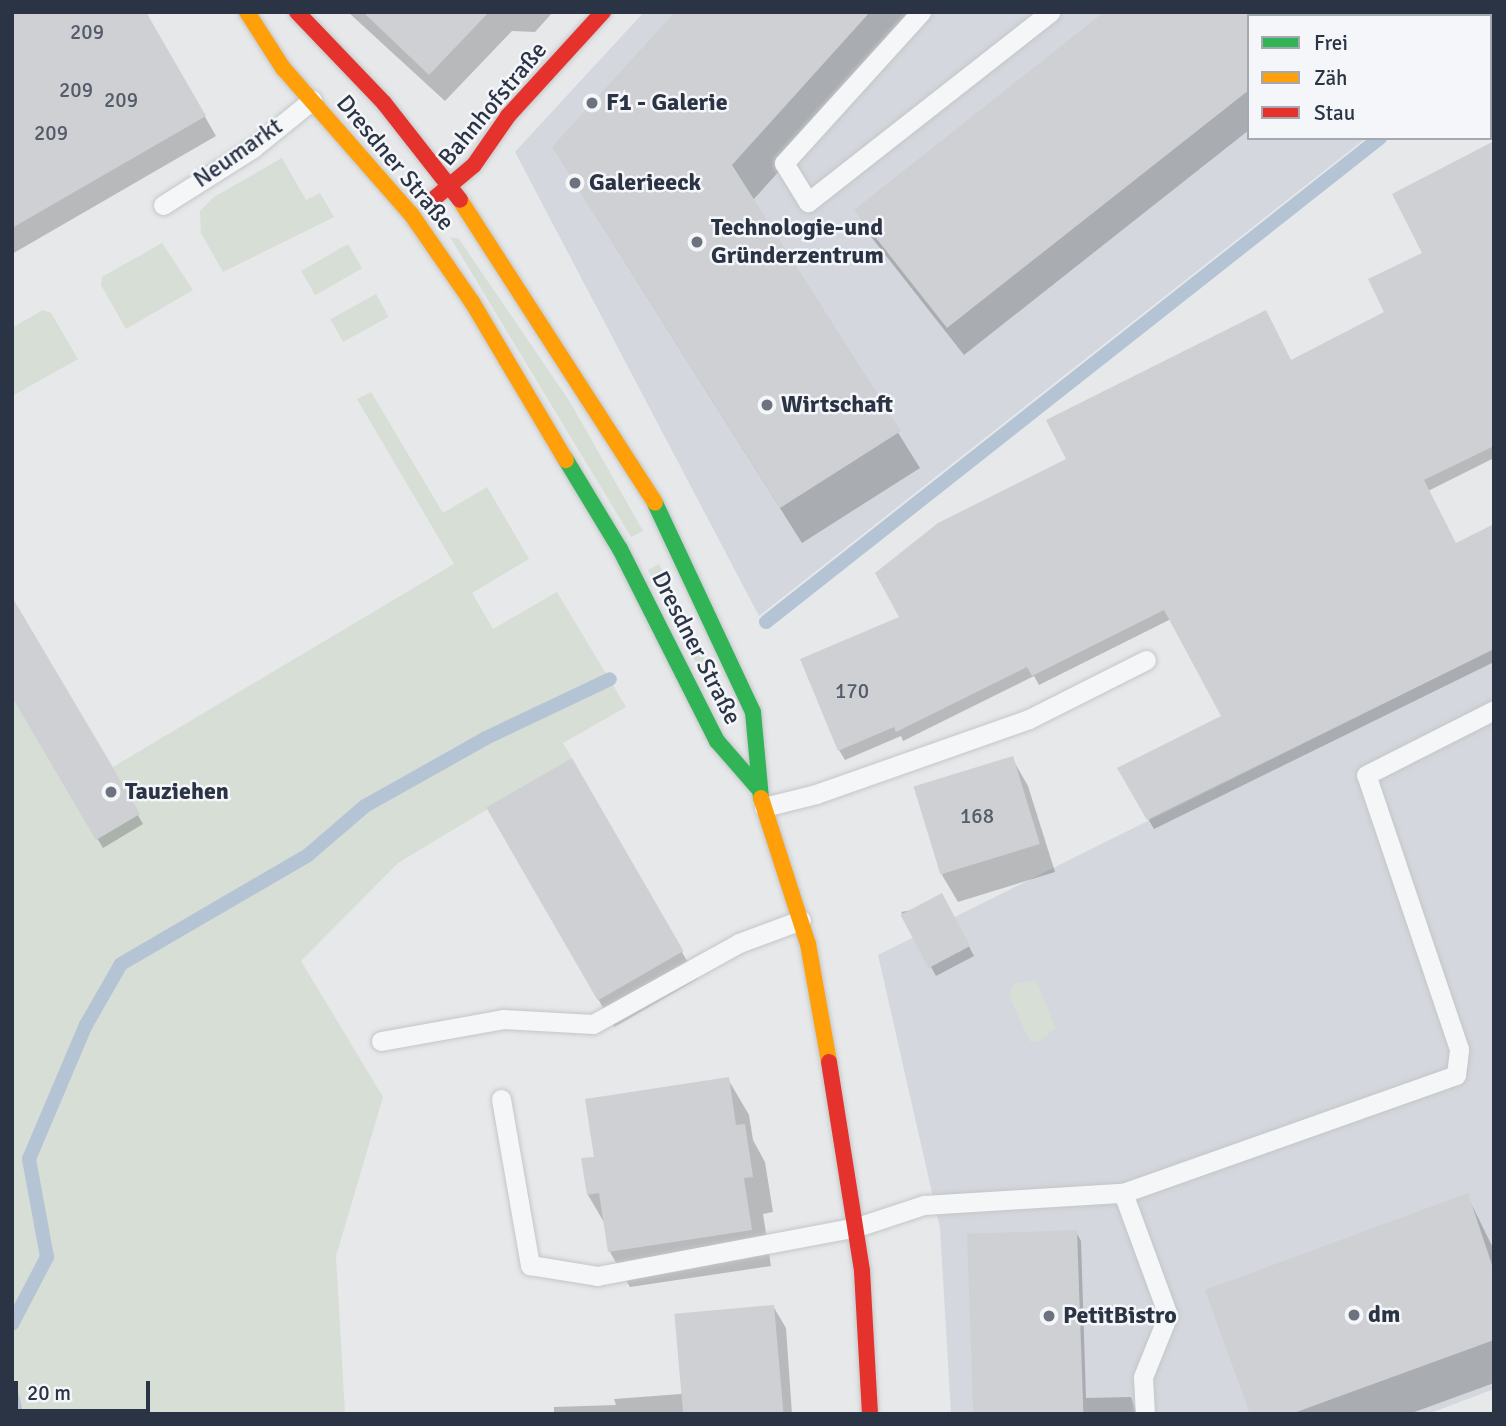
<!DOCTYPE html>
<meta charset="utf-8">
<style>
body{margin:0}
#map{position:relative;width:1506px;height:1426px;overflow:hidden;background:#e6e8ea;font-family:Signika,sans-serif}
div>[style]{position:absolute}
.built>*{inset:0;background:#d4d7dd}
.green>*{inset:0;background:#d6ded6;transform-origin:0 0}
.shadow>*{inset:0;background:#0003;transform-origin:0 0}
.stream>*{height:14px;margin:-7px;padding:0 7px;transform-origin:7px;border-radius:7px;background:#b4c4d5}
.building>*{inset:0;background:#ced0d3;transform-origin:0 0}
.roads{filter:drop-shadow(0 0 2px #c4c6c8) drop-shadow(0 0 2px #c4c6c8)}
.lane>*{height:19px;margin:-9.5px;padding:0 9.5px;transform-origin:9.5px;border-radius:9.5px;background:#f5f6f7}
.fast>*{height:16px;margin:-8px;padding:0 8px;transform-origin:8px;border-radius:8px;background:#30b455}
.slow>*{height:16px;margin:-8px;padding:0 8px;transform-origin:8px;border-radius:8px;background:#ff9f0a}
.jam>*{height:16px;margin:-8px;padding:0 8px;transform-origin:8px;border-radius:8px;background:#e5322d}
.dots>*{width:19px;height:19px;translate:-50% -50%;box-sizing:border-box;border:4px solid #f4f6f9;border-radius:50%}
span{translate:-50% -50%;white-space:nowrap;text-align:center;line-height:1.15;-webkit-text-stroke:5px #f4f6f9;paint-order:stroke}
.number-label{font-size:21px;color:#545c69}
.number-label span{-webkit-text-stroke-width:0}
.poi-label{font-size:24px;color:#2b3445;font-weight:700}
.left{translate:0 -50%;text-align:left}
.street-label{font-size:24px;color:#2b3445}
.frame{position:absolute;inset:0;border:14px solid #2b3445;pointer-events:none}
.legend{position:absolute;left:1247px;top:14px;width:245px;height:126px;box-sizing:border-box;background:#f4f6f9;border:2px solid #a4a8b1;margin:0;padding:9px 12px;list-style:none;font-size:21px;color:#2b3445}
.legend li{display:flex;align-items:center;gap:14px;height:35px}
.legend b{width:35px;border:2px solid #a4a8b1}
.scale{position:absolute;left:14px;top:1381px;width:136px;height:32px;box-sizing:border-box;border:4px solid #2b3445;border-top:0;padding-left:9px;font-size:21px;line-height:24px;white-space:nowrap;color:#2b3445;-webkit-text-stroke:5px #f4f6f9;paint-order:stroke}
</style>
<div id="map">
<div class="built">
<i style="clip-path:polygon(644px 12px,1494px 12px,1494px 37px,1490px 41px,1490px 16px,1249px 16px,1249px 138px,1366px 138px,759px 616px,515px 152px)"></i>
<i style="clip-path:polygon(1494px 649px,1494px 1389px,1428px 1414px,951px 1414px,940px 1228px,878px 955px)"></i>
</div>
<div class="green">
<i style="clip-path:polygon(282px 158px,306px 200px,320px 193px,334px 217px,223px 272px,201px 233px,200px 211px,214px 197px)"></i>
<i style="clip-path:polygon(450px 237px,459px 239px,570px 402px,643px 531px,631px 537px)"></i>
<i style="clip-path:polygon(162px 243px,193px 290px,126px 329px,101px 285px,102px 277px)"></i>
<i style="left:348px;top:244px;width:28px;height:54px;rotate:60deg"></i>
<i style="left:376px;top:294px;width:26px;height:52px;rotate:61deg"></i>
<i style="clip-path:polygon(43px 310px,51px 313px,78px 359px,12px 396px,12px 328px)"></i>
<i style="clip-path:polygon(371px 392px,443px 513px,487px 487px,529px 559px,472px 593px,493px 629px,557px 592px,626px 707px,563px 743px,572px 758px,398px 863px,301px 961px,383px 1097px,336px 1256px,345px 1414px,12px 1414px,12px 597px,113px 767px,454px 564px,357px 399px)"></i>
<i style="clip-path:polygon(659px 564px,710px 669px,705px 680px,648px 570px)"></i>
<i style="clip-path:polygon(1036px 980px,1056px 1028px,1040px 1041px,1030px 1042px,1009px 996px,1014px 983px)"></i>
</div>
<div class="shadow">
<i style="clip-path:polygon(145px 12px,216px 136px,12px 254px,12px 121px)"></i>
<i style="clip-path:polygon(348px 12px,553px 12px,535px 32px,512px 31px,445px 101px)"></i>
<i style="clip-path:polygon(677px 12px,924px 12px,753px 200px,920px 468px,802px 543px,575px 183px)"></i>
<i style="clip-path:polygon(1107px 12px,1399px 12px,1249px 16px,1249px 130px,964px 355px,872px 238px,856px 210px)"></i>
<i style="clip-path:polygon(1494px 143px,1494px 458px,1428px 491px,1456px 545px,1494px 526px,1494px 662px,1154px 829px,1119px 769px,1223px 717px,1171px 619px,1039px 685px,1034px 676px,903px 741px,901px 736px,845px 760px,839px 750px,901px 618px,1290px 362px,1386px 313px)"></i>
<i style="clip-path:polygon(12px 600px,143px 824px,103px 848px,12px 694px)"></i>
<i style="clip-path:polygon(1012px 758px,1028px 786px,1055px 872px,958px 902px,942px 875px)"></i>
<i style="left:571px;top:760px;width:253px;height:96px;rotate:60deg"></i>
<i style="clip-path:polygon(947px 904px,974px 956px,936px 976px,901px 912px)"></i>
<i style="clip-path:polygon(728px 1079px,749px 1115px,753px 1140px,765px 1162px,773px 1212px,763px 1214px,771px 1266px,630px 1287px,610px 1252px,605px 1224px,588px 1195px,596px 1158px)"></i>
<i style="clip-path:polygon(1467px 1195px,1494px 1250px,1494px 1383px,1409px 1414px,1252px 1414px)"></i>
<i style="clip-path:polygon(1076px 1232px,1081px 1241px,1086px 1398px,1131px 1397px,1137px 1414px,976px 1414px)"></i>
<i style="clip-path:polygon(773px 1306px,786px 1328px,792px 1414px,554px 1414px,554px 1407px,616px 1405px,614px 1399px,681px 1394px)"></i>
</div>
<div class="stream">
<i style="left:1490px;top:51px;width:5px;rotate:-37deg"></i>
<i style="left:766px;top:622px;width:782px;rotate:-38.25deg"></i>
<i style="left:12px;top:1324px;width:76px;rotate:-62.4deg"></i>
<i style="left:47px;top:1257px;width:100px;rotate:-100.4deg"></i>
<i style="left:29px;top:1159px;width:146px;rotate:-67deg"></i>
<i style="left:86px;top:1025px;width:70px;rotate:-60.2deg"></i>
<i style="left:121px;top:964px;width:216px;rotate:-30.2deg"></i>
<i style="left:308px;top:855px;width:75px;rotate:-40.7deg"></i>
<i style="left:365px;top:806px;width:139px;rotate:-29.3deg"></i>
<i style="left:486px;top:738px;width:137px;rotate:-25.4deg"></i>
<i style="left:12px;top:1396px;width:18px;rotate:77deg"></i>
</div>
<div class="building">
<i style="clip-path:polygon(12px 12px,146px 12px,206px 116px,12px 228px)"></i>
<i style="clip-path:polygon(363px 12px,489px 12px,429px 75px)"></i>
<i style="clip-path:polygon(675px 12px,870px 12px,732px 165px,901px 431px,780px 508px,552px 147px)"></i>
<i style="clip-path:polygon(1104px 12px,1249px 12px,1249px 90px,947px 328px,854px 210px)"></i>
<i style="clip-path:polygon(1494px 141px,1494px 446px,1424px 480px,1456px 543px,1494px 524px,1494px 649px,1147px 820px,1117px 768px,1221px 716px,1164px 610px,1032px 676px,1027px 667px,896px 732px,894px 727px,838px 751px,800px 659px,899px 617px,875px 573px,938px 523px,1066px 459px,1046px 420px,1266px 310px,1291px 360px,1384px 312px,1368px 279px,1422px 253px,1392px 194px)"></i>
<i style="clip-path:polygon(12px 597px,140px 814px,96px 840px,12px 697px)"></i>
<i style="left:1013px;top:756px;width:92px;height:104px;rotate:73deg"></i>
<i style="left:572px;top:758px;width:223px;height:99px;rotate:60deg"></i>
<i style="left:942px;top:893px;width:60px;height:47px;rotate:62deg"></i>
<i style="clip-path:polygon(729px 1077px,736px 1125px,745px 1124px,753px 1177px,744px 1178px,752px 1230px,608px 1252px,599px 1193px,587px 1195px,584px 1177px,581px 1158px,594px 1157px,585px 1099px)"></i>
<i style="clip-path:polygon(1468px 1193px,1494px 1271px,1494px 1340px,1291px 1414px,1250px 1414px,1205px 1290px)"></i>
<i style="left:1077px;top:1230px;width:184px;height:110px;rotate:88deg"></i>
<i style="left:774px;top:1305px;width:109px;height:100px;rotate:85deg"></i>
</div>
<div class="roads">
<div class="lane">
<i style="left:921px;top:12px;width:204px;rotate:132.2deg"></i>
<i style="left:784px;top:163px;width:46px;rotate:58.4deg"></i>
<i style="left:808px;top:202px;width:308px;rotate:-38.1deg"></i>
<i style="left:1406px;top:16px;width:6px;rotate:-45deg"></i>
<i style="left:163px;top:205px;width:107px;rotate:-32.3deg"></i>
<i style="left:253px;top:148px;width:76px;rotate:-39.1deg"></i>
<i style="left:764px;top:807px;width:54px;rotate:-14deg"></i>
<i style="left:816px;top:794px;width:226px;rotate:-19.4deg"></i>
<i style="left:1029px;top:719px;width:131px;rotate:-26.8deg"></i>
<i style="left:381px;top:1041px;width:124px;rotate:-10.2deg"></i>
<i style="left:503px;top:1019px;width:90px;rotate:3.2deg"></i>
<i style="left:593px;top:1024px;width:167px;rotate:-29deg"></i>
<i style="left:739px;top:943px;width:66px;rotate:-20.4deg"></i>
<i style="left:501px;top:1099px;width:169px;rotate:80.1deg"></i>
<i style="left:530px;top:1265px;width:68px;rotate:9.3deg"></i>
<i style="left:597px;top:1276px;width:265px;rotate:-10.7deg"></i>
<i style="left:857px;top:1227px;width:71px;rotate:-18.2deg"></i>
<i style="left:924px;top:1205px;width:199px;rotate:-3.5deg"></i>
<i style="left:1123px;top:1193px;width:130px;rotate:69.8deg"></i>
<i style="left:1168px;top:1315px;width:67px;rotate:112deg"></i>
<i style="left:1143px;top:1377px;width:37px;rotate:87deg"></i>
<i style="left:1123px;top:1193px;width:353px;rotate:-19.5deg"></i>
<i style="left:1456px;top:1075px;width:26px;rotate:-83deg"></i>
<i style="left:1459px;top:1049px;width:289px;rotate:-108.7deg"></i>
<i style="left:1366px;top:775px;width:144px;rotate:-26.9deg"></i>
</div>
<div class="fast">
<i style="left:566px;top:460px;width:104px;rotate:58.8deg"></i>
<i style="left:620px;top:549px;width:215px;rotate:63.2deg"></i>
<i style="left:717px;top:741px;width:62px;rotate:48.9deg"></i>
<i style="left:655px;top:503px;width:231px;rotate:64.9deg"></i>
<i style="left:753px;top:712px;width:86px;rotate:84.7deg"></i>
</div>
<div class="slow">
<i style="left:247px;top:12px;width:67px;rotate:57.3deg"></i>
<i style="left:283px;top:68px;width:194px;rotate:48.8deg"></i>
<i style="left:411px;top:214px;width:107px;rotate:55.3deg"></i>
<i style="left:472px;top:302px;width:184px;rotate:59.3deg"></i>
<i style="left:460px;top:200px;width:360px;rotate:57.2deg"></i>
<i style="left:761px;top:798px;width:153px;rotate:72.2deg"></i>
<i style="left:808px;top:944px;width:120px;rotate:79.9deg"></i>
</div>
<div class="jam">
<i style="left:297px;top:12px;width:126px;rotate:46.3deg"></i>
<i style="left:384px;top:103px;width:123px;rotate:51.9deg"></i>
<i style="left:430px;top:202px;width:57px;rotate:-40.1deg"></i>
<i style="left:474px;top:165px;width:60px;rotate:-55.2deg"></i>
<i style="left:508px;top:116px;width:141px;rotate:-47.6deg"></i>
<i style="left:829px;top:1062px;width:212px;rotate:81deg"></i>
<i style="left:862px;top:1271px;width:143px;rotate:86.8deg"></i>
</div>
</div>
<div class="dots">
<i style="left:592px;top:103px;background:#6c737f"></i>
<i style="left:575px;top:183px;background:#6c737f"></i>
<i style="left:697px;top:242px;background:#6c737f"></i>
<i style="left:767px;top:405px;background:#6c737f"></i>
<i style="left:111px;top:792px;background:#6c737f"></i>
<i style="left:1354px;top:1315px;background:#6c737f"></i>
<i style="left:1049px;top:1316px;background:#6c737f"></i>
</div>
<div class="number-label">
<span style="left:87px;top:32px">209</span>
<span style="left:76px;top:90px">209</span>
<span style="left:121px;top:100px">209</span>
<span style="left:51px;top:133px">209</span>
<span style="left:852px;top:691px">170</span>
<span style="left:977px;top:816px">168</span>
</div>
<div class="poi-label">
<span class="left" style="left:606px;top:103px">F1 - Galerie</span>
<span class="left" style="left:589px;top:183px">Galerieeck</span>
<span class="left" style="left:711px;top:242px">Technologie-und<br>Gründerzentrum</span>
<span class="left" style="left:781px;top:405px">Wirtschaft</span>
<span class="left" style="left:125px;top:792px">Tauziehen</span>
<span class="left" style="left:1368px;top:1315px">dm</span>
<span class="left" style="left:1063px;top:1316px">PetitBistro</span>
</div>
<div class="street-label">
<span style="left:493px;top:104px;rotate:-50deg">Bahnhofstraße</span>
<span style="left:238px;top:153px;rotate:-35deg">Neumarkt</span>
<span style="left:395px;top:163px;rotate:50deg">Dresdner Straße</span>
<span style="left:696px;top:648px;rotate:63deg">Dresdner Straße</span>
</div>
<div class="frame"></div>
<ul class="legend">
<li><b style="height:9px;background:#30b455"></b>Frei</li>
<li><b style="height:9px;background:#ff9f0a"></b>Zäh</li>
<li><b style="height:9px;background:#e5322d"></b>Stau</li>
</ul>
<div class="scale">20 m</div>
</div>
